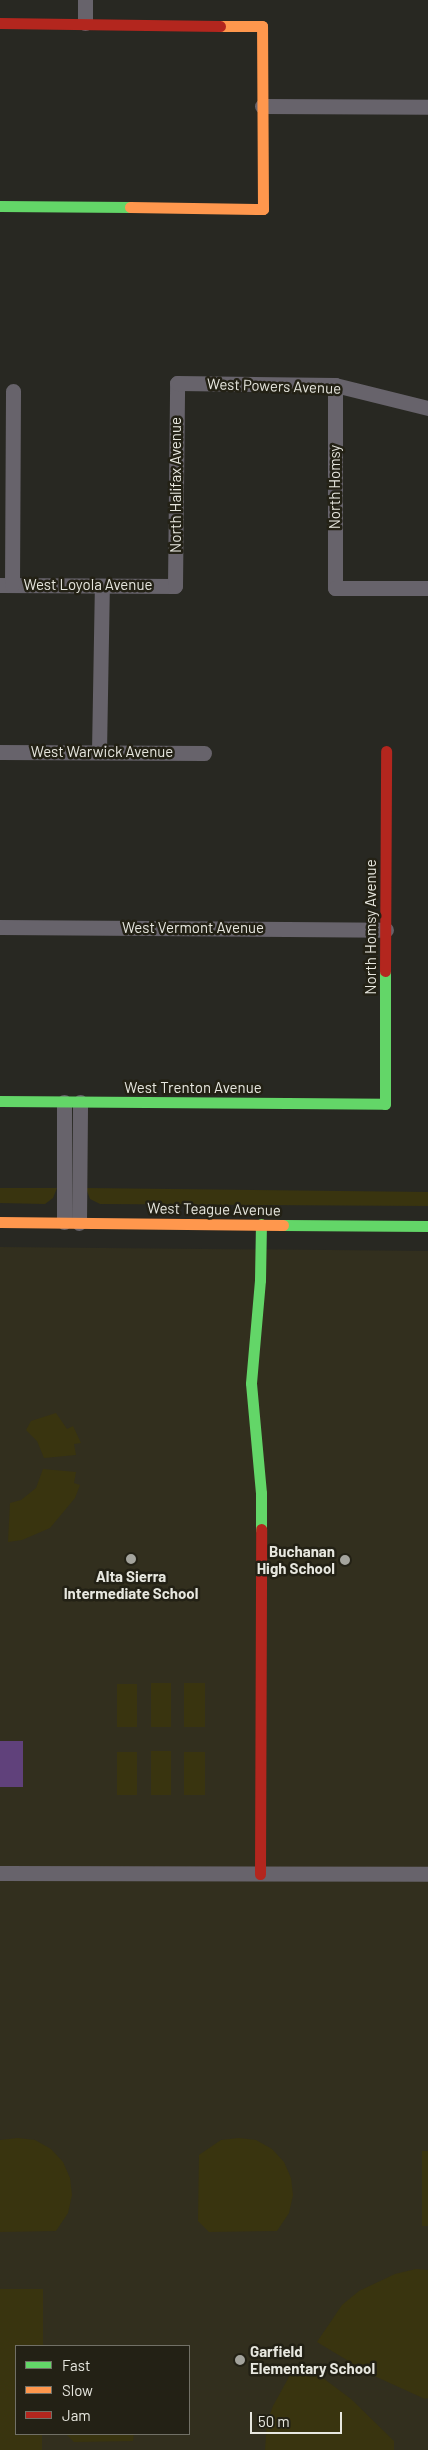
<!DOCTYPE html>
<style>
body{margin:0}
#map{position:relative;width:428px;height:2450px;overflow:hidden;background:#282822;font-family:Barlow,sans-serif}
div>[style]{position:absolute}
.built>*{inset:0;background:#322f1e}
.green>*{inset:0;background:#39340f;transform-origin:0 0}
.water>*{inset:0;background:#60417b;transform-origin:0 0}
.street>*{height:15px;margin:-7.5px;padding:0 7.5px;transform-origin:7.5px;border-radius:7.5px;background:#67636b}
.fast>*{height:11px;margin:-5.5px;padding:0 5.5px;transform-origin:5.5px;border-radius:5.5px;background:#63d668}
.slow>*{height:11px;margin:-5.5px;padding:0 5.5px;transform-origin:5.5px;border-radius:5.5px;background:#ff974d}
.jam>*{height:11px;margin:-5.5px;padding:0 5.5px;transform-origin:5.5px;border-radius:5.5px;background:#b3261e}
.dots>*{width:14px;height:14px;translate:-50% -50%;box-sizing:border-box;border:2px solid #232115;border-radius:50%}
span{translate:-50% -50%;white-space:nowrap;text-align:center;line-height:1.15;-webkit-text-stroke:5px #232115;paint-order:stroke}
.street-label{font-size:15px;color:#e7e7df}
.poi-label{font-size:15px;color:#e7e7df;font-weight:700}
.right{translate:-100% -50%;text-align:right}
.left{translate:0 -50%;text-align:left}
.legend{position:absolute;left:15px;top:2345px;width:175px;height:90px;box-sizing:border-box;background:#232115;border:1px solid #717066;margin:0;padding:6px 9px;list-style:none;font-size:15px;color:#e7e7df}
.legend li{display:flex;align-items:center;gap:10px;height:25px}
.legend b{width:25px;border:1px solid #717066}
.scale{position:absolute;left:250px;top:2412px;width:92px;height:22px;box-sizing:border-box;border:2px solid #e7e7df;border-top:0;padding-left:6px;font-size:15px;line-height:18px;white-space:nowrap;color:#e7e7df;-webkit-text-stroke:4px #232115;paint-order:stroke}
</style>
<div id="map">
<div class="built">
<i style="clip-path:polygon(evenodd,0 1247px,428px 1251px,428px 2450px,0 2450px,0 1247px,16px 2346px,189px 2346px,189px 2434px,16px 2434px,16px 2346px)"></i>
</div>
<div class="green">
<i style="clip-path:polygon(0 1188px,57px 1188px,53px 1198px,45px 1204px,0 1203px)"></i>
<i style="clip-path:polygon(86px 1188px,428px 1192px,428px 1206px,100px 1204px,90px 1199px)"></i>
<i style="clip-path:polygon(56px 1413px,67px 1429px,73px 1426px,81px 1443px,74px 1444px,76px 1455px,44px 1458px,37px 1441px,26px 1430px,31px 1421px)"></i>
<i style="clip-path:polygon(43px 1469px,76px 1472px,74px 1483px,80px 1485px,75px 1498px,50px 1528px,22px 1540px,8px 1542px,10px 1503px,21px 1500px,36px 1488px)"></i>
<i style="left:151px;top:1683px;width:20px;height:44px"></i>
<i style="left:184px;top:1683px;width:21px;height:44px"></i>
<i style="left:117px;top:1684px;width:20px;height:43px"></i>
<i style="left:151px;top:1751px;width:20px;height:44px"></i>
<i style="left:117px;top:1752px;width:20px;height:43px"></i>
<i style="left:184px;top:1752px;width:21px;height:43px"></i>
<i style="clip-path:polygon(18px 2138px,35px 2140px,51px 2149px,63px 2162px,70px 2178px,72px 2195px,68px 2213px,56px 2231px,0 2232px,0 2140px)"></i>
<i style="clip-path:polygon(239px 2138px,256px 2140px,272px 2149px,284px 2162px,291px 2178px,293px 2195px,289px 2213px,277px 2231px,209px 2232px,198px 2221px,199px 2155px,221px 2140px)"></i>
<i style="left:428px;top:2151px;width:75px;height:6px;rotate:90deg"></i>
<i style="clip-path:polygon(416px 2269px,428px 2270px,428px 2398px,425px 2399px,370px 2374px,317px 2342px,342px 2305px,359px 2291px,395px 2274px)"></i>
<i style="clip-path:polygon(0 2289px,43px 2289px,43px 2346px,16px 2346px,16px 2434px,42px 2434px,42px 2450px,0 2450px)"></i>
<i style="clip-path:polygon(303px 2363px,351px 2399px,394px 2441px,394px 2450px,265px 2450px,267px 2422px,273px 2406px,290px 2375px)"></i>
<i style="clip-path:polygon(66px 2434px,134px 2434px,133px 2441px,74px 2442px)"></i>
</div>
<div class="water">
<i style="left:0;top:1741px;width:23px;height:46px"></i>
</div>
<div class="street">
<i style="left:85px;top:23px;width:23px;rotate:-90deg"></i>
<i style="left:262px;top:106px;width:166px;rotate:0.3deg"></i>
<i style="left:335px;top:385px;width:203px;rotate:90deg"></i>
<i style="left:335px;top:588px;width:93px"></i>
<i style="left:0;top:585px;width:175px;rotate:0.3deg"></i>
<i style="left:175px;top:586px;width:203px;rotate:-89.4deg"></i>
<i style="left:177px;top:383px;width:158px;rotate:0.7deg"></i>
<i style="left:335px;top:385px;width:96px;rotate:13.9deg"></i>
<i style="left:12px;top:585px;width:194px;rotate:-89.7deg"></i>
<i style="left:0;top:752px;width:204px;rotate:0.3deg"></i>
<i style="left:99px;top:752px;width:166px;rotate:-89deg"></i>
<i style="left:0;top:927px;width:386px;rotate:0.4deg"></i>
<i style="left:64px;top:1222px;width:120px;rotate:-90deg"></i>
<i style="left:79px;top:1223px;width:121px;rotate:-89.5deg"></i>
<i style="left:0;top:1873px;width:428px;rotate:0.1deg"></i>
</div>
<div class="fast">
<i style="left:0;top:206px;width:130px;rotate:0.4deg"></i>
<i style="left:0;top:1101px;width:385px;rotate:0.4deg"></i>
<i style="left:385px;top:1104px;width:133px;rotate:-90deg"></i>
<i style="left:283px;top:1225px;width:145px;rotate:0.4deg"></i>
<i style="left:261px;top:1529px;width:36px;rotate:-90deg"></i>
<i style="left:261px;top:1493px;width:110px;rotate:-95.2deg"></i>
<i style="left:251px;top:1383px;width:103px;rotate:-85deg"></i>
<i style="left:260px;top:1280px;width:56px;rotate:-89deg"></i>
</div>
<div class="slow">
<i style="left:130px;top:207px;width:133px;rotate:0.9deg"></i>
<i style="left:263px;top:209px;width:183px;rotate:-90.3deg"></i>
<i style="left:262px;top:26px;width:42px;rotate:180deg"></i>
<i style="left:0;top:1222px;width:283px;rotate:0.6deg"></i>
</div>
<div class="jam">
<i style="left:0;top:23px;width:220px;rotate:0.8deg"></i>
<i style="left:385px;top:971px;width:220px;rotate:-89.7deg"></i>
<i style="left:260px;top:1874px;width:345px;rotate:-89.8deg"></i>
</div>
<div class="dots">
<i style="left:131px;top:1559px;background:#a4a49d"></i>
<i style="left:345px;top:1560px;background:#a4a49d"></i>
<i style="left:240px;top:2360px;background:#a4a49d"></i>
</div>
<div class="street-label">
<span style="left:274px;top:386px;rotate:2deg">West Powers Avenue</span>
<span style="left:176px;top:485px;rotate:-90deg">North Halifax Avenue</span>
<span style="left:335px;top:487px;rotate:-90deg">North Homsy</span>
<span style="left:88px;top:585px">West Loyola Avenue</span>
<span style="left:102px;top:752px">West Warwick Avenue</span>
<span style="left:371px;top:927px;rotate:-90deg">North Homsy Avenue</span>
<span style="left:193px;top:928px">West Vermont Avenue</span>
<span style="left:193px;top:1088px">West Trenton Avenue</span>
<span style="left:214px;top:1209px;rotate:1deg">West Teague Avenue</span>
</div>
<div class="poi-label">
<span class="right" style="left:335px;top:1560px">Buchanan<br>High School</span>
<span style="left:131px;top:1585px">Alta Sierra<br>Intermediate School</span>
<span class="left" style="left:250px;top:2360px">Garfield<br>Elementary School</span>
</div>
<ul class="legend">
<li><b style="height:6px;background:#63d668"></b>Fast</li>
<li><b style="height:6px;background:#ff974d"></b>Slow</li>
<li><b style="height:6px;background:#b3261e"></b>Jam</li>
</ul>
<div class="scale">50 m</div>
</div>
